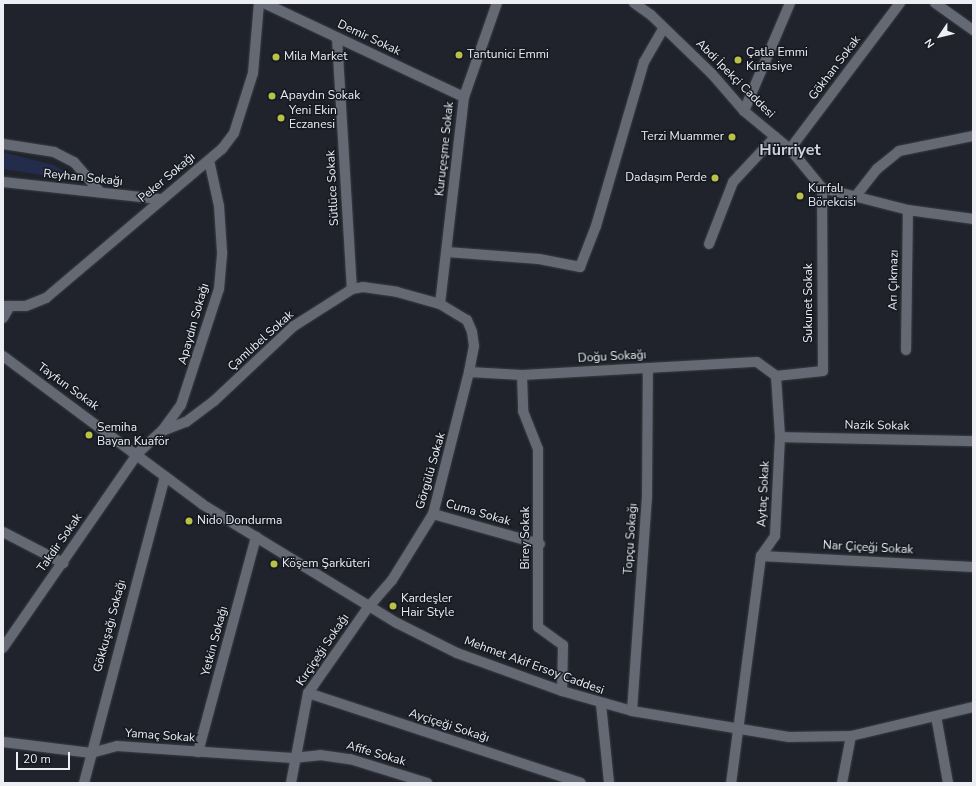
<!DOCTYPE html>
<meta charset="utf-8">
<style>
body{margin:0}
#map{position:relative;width:976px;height:786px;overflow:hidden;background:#20232b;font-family:"Nunito Sans",sans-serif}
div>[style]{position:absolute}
.green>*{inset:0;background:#232d4b}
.roads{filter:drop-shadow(0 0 1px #3b3e45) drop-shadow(0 0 1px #3b3e45)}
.minor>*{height:10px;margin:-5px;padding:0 5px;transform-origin:5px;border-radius:5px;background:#656973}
.dots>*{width:11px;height:11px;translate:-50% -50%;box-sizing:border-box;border:2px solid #161921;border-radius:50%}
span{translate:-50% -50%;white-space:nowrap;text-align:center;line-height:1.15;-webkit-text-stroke:3px #161921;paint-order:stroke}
.street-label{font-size:12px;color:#eceef4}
.poi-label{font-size:12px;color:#eceef4}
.left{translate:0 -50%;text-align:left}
.right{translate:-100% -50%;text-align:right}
.district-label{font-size:16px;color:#cdd1dd;font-weight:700}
.frame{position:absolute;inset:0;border:4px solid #eceef4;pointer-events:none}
.north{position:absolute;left:920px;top:16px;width:40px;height:40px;-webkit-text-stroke:3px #161921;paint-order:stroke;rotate:235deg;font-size:11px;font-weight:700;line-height:16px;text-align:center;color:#eceef4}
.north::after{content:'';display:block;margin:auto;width:14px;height:18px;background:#eceef4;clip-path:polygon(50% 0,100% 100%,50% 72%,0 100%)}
.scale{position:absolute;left:16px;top:752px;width:54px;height:18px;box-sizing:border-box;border:2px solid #eceef4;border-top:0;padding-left:5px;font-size:12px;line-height:14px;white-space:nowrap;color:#eceef4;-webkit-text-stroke:3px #161921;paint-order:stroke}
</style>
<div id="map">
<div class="green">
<i style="clip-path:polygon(3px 152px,53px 165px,74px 176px,74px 180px,3px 169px)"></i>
</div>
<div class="roads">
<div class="minor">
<i style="left:264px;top:3px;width:221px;rotate:25.2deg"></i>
<i style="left:634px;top:3px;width:21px;rotate:35deg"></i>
<i style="left:651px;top:15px;width:85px;rotate:44deg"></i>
<i style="left:712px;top:74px;width:49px;rotate:49.1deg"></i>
<i style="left:744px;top:111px;width:60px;rotate:39.6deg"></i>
<i style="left:790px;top:149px;width:50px;rotate:50.6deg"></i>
<i style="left:822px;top:188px;width:89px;rotate:14.3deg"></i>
<i style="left:908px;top:210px;width:66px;rotate:7.9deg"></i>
<i style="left:935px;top:3px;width:47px;rotate:35.4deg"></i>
<i style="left:337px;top:38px;width:251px;rotate:86.6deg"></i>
<i style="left:744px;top:111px;width:117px;rotate:-66.9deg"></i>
<i style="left:3px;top:144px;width:52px;rotate:8.9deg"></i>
<i style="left:54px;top:152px;width:22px;rotate:27deg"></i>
<i style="left:74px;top:162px;width:40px;rotate:49deg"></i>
<i style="left:790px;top:149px;width:183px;rotate:-53deg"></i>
<i style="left:3px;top:182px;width:157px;rotate:6.2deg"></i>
<i style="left:855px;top:197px;width:36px;rotate:-52deg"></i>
<i style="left:877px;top:169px;width:28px;rotate:-39deg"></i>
<i style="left:899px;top:151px;width:76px;rotate:-11.5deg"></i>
<i style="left:709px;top:244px;width:66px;rotate:-68.8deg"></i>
<i style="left:733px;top:182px;width:62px;rotate:-47deg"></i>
<i style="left:447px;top:252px;width:92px;rotate:4.4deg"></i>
<i style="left:539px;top:259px;width:42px;rotate:11deg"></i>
<i style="left:580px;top:267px;width:44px;rotate:-68.7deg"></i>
<i style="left:596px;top:226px;width:171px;rotate:-73.7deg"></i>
<i style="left:644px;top:62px;width:39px;rotate:-60deg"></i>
<i style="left:440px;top:304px;width:208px;rotate:-83.4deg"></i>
<i style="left:464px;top:97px;width:100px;rotate:-70.7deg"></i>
<i style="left:3px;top:306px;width:23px"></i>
<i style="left:26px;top:306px;width:22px;rotate:-22deg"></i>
<i style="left:46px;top:298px;width:231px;rotate:-40.3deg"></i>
<i style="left:222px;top:149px;width:20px;rotate:-53deg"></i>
<i style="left:234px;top:133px;width:63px;rotate:-72.4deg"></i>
<i style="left:253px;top:73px;width:70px;rotate:-85.1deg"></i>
<i style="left:3px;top:318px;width:14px;rotate:-60deg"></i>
<i style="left:906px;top:350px;width:140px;rotate:-89.2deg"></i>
<i style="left:3px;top:356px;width:248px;rotate:36.6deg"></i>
<i style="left:202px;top:504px;width:228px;rotate:31.4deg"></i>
<i style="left:397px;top:623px;width:67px;rotate:26.6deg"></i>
<i style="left:457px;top:653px;width:112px;rotate:19.9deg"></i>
<i style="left:562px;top:691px;width:73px;rotate:15.9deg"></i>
<i style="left:632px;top:711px;width:159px;rotate:9.4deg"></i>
<i style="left:789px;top:737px;width:62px;rotate:-0.9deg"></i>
<i style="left:851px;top:736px;width:125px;rotate:-13.4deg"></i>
<i style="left:469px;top:372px;width:53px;rotate:3.2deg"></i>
<i style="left:522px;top:375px;width:235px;rotate:-3.2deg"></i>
<i style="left:757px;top:362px;width:24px;rotate:36deg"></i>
<i style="left:776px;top:376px;width:61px;rotate:86.2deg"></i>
<i style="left:780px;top:437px;width:99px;rotate:92.9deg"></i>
<i style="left:775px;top:536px;width:24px;rotate:125deg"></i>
<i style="left:761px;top:556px;width:229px;rotate:97.5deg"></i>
<i style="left:522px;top:375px;width:36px;rotate:88deg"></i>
<i style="left:523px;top:411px;width:41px;rotate:68.5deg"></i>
<i style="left:538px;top:449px;width:178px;rotate:90deg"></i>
<i style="left:538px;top:627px;width:31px;rotate:36deg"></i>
<i style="left:563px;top:645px;width:46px;rotate:91.2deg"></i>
<i style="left:776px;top:376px;width:47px;rotate:-6.1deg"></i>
<i style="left:823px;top:371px;width:183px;rotate:-90.3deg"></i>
<i style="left:162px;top:431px;width:26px;rotate:-21deg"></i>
<i style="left:186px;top:422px;width:35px;rotate:-37deg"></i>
<i style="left:214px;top:401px;width:110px;rotate:-43.2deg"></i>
<i style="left:294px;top:326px;width:69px;rotate:-32.5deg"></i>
<i style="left:352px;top:289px;width:11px;rotate:-10deg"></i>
<i style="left:363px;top:287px;width:34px;rotate:8deg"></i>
<i style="left:397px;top:292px;width:45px;rotate:15.6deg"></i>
<i style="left:440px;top:304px;width:31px;rotate:31deg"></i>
<i style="left:467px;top:320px;width:13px;rotate:67deg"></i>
<i style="left:472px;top:332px;width:14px;rotate:82deg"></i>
<i style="left:474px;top:346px;width:26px;rotate:101deg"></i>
<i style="left:469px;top:372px;width:146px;rotate:104.2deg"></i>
<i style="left:433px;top:514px;width:78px;rotate:121.8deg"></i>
<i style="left:392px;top:580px;width:35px;rotate:131deg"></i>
<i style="left:369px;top:606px;width:106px;rotate:125deg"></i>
<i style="left:308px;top:693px;width:92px;rotate:100.7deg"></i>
<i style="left:780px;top:437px;width:193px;rotate:1.2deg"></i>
<i style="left:433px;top:514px;width:111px;rotate:15.7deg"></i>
<i style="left:3px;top:532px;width:68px;rotate:27.3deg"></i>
<i style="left:761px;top:556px;width:212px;rotate:3deg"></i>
<i style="left:3px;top:648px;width:237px;rotate:-55.3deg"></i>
<i style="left:138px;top:453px;width:33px;rotate:-43deg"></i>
<i style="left:162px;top:431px;width:32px;rotate:-54deg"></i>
<i style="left:181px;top:405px;width:122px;rotate:-71.9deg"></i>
<i style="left:219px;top:289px;width:37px;rotate:-85deg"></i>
<i style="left:222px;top:252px;width:46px;rotate:-93.7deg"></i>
<i style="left:219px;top:206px;width:47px;rotate:-102.3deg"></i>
<i style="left:308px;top:693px;width:287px;rotate:18.2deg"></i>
<i style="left:601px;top:704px;width:79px;rotate:84.2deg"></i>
<i style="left:632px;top:711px;width:215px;rotate:-86deg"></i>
<i style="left:647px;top:497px;width:129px;rotate:-89.6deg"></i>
<i style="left:936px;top:716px;width:68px;rotate:79.8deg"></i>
<i style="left:3px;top:742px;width:89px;rotate:7.1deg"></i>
<i style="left:91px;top:753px;width:27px;rotate:-15deg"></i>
<i style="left:117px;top:746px;width:176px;rotate:3.9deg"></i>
<i style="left:293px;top:758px;width:27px;rotate:-6deg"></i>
<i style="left:320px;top:755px;width:30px;rotate:8deg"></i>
<i style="left:350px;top:759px;width:81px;rotate:17.3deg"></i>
<i style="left:198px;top:752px;width:223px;rotate:-74.9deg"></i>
<i style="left:84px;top:783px;width:317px;rotate:-75.2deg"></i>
<i style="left:842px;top:783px;width:48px;rotate:-79.2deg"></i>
</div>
</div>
<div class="dots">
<i style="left:459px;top:55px;background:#b9c146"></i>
<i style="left:276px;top:57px;background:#b9c146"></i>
<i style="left:738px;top:60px;background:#b9c146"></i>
<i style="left:272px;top:96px;background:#b9c146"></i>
<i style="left:281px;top:118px;background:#b9c146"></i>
<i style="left:732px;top:137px;background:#b9c146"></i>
<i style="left:715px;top:178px;background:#b9c146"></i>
<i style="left:800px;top:196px;background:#b9c146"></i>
<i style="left:89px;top:435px;background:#b9c146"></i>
<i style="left:189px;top:521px;background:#b9c146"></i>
<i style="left:274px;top:564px;background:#b9c146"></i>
<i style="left:393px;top:606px;background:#b9c146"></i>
</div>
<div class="street-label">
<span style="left:369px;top:38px;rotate:25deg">Demir Sokak</span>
<span style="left:835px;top:68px;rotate:-53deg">Gökhan Sokak</span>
<span style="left:735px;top:79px;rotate:45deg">Abdi İpekçi Caddesi</span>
<span style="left:445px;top:149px;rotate:-84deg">Kuruçeşme Sokak</span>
<span style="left:83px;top:178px;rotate:6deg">Reyhan Sokağı</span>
<span style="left:167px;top:178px;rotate:-40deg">Peker Sokağı</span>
<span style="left:333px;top:188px;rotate:-93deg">Sütlüce Sokak</span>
<span style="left:894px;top:280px;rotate:-89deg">Arı Çıkmazı</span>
<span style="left:809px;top:303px;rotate:-90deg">Sukunet Sokak</span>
<span style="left:194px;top:324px;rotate:-74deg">Apaydın Sokağı</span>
<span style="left:261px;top:341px;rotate:-42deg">Çamlıbel Sokak</span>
<span style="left:612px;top:357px;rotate:-3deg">Doğu Sokağı</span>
<span style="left:68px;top:387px;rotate:36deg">Tayfun Sokak</span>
<span style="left:877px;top:426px;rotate:1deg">Nazik Sokak</span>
<span style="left:431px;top:471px;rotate:-74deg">Görgülü Sokak</span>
<span style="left:764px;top:494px;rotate:-87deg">Aytaç Sokak</span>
<span style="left:478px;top:513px;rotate:16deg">Cuma Sokak</span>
<span style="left:526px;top:538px;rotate:-90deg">Birey Sokak</span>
<span style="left:631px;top:539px;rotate:-86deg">Topçu Sokağı</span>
<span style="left:60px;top:543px;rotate:-55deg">Takdir Sokak</span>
<span style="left:868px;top:548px;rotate:3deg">Nar Çiçeği Sokak</span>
<span style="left:110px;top:626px;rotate:-75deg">Gökkuşağı Sokağı</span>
<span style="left:215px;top:641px;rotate:-75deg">Yetkin Sokağı</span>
<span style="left:323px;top:650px;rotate:-56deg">Kırçiçeği Sokağı</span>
<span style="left:534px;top:666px;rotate:20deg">Mehmet Akif Ersoy Caddesi</span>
<span style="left:449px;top:726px;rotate:18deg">Ayçiçeği Sokağı</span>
<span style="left:160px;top:736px;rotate:4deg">Yamaç Sokak</span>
<span style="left:376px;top:754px;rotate:16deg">Afife Sokak</span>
</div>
<div class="poi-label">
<span class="left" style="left:746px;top:60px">Çatla Emmi<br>Kırtasiye</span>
<span class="left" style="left:467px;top:55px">Tantunici Emmi</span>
<span class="left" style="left:284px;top:57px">Mila Market</span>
<span class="left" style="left:280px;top:96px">Apaydın Sokak</span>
<span class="left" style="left:289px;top:118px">Yeni Ekin<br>Eczanesi</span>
<span class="right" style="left:724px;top:137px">Terzi Muammer</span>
<span class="right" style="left:707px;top:178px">Dadaşım Perde</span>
<span class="left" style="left:808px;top:196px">Kurfalı<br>Börekcisi</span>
<span class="left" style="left:97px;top:435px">Semiha<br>Bayan Kuaför</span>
<span class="left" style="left:197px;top:521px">Nido Dondurma</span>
<span class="left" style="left:282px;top:564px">Köşem Şarküteri</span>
<span class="left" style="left:401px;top:606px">Kardeşler<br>Hair Style</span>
</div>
<div class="district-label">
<span style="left:790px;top:150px">Hürriyet</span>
</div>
<div class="frame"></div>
<div class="north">N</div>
<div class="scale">20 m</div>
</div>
